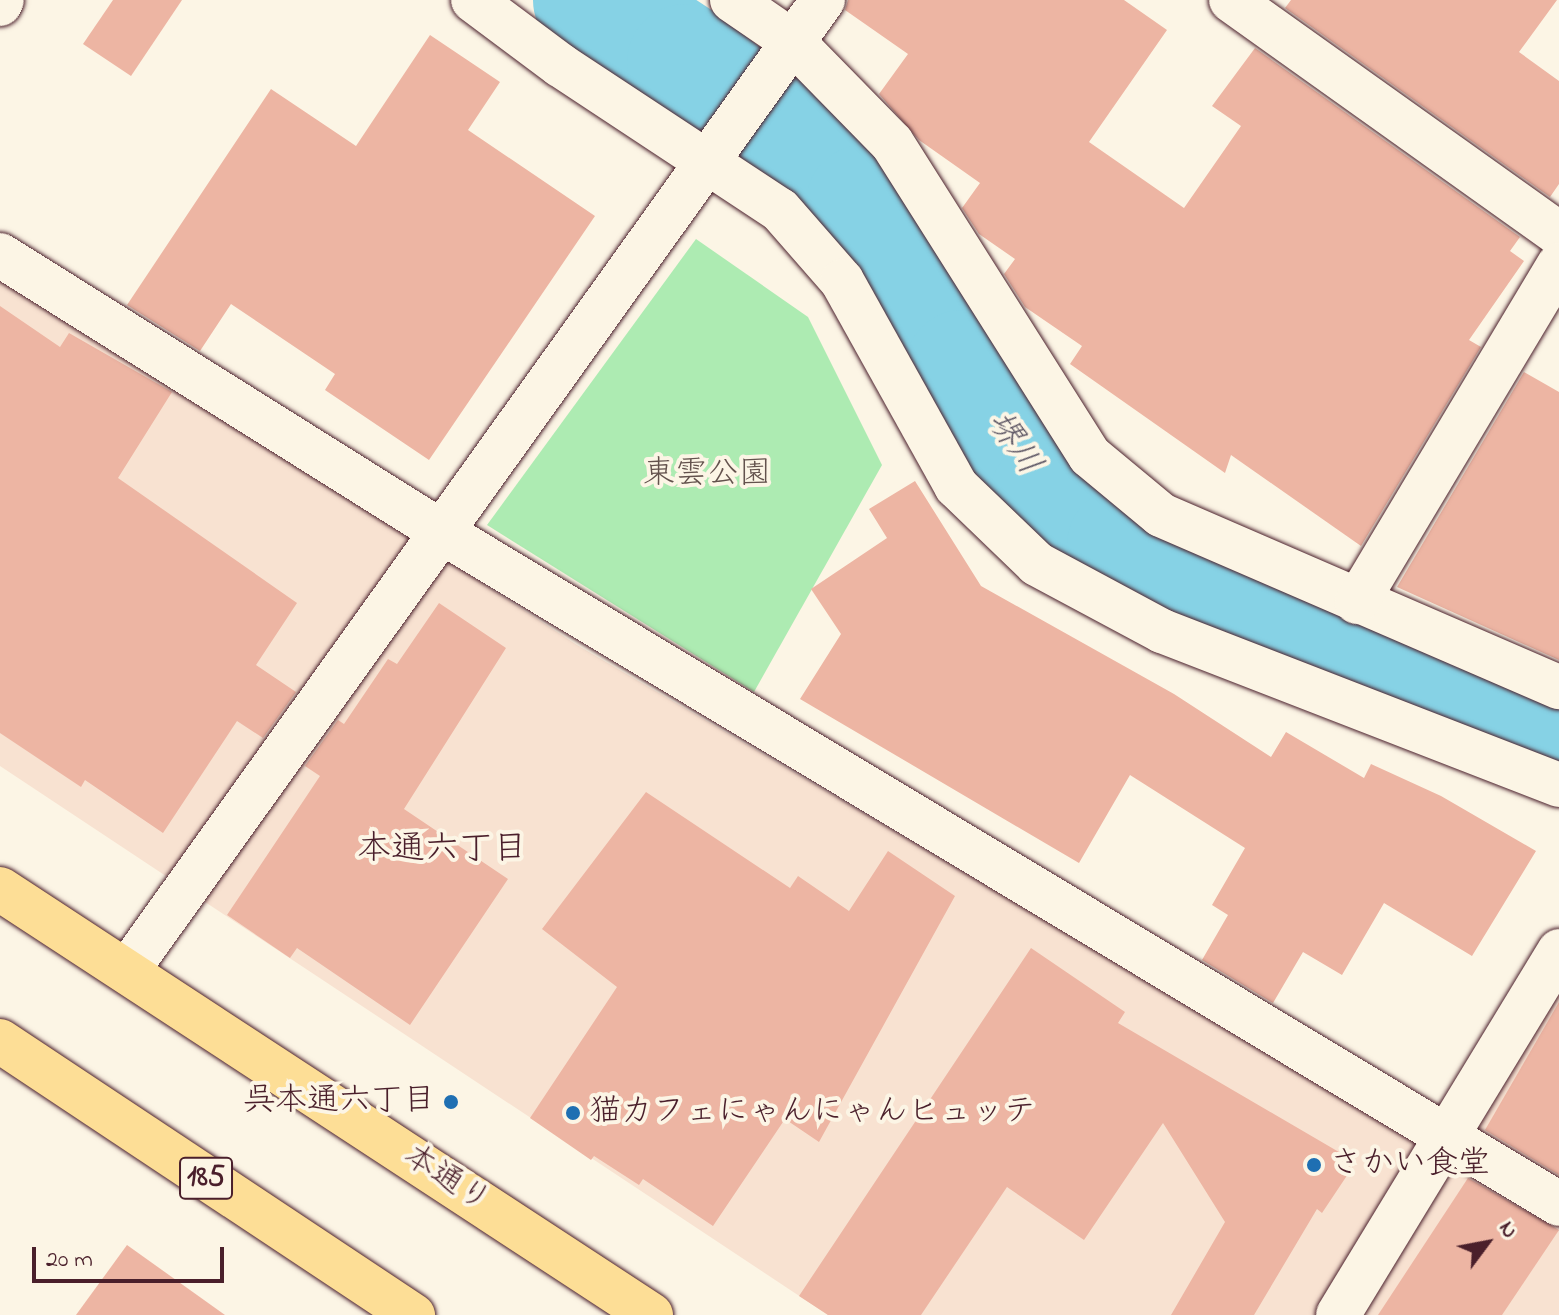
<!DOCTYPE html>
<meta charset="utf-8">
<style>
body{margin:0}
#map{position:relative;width:1559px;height:1315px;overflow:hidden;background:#fcf5e5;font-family:"Indie Flower","Klee One",sans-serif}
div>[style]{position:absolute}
.built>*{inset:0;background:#f8e2d1}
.green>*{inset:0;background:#adebb2}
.river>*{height:116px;margin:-58px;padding:0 58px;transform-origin:58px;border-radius:58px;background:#86d2e5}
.building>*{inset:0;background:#edb5a3}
.roads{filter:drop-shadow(0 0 2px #4a1f2b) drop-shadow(0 0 2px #4a1f2b)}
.minor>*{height:44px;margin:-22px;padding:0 22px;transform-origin:22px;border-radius:22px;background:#fcf5e5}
.trunk>*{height:44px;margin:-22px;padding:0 22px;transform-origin:22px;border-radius:22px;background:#fdde96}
.dots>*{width:22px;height:22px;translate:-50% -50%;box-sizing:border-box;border:4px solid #fcf5e5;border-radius:50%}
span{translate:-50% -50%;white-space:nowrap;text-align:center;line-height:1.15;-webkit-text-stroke:8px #fcf5e5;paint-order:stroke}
.shield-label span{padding:2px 6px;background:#fcf5e5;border:2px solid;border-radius:6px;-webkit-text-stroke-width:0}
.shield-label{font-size:30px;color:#4a1f2b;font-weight:700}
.park-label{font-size:32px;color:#63524d}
.poi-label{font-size:32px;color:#4a1f2b}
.right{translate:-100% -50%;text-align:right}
.left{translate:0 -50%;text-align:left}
.street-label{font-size:32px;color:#4a1f2b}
.water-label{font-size:34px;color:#5c5563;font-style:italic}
.neighbourhood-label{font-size:34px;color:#4a1f2b}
.north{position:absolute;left:1447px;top:1203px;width:80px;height:80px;-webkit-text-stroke:6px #fcf5e5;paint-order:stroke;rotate:58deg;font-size:22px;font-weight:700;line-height:32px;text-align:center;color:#4a1f2b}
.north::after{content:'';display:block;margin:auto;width:28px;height:36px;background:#4a1f2b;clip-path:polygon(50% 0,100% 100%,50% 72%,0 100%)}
.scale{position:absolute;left:32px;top:1247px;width:192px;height:36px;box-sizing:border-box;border:4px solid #4a1f2b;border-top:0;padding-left:10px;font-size:24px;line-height:28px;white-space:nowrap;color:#4a1f2b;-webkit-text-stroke:6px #fcf5e5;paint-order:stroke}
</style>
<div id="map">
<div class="built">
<i style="clip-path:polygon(0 269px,577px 645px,1439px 1151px,1559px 946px,1559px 1315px,828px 1315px,0 766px)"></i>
</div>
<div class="green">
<i style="clip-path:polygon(696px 239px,808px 317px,882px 465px,754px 692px,487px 525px)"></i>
</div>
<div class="river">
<i style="left:591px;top:0;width:113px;rotate:33.4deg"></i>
<i style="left:685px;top:62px;width:228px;rotate:38.2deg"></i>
<i style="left:864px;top:203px;width:192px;rotate:59deg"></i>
<i style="left:963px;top:368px;width:154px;rotate:56.4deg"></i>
<i style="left:1048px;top:496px;width:91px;rotate:32.5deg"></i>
<i style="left:1125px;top:545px;width:471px;rotate:22.8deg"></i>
</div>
<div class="building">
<i style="clip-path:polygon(113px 0,182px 0,131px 76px,83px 44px)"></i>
<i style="clip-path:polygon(848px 0,1124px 0,1167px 30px,1089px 142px,1184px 208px,1241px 126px,1212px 106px,1255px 48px,1520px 237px,1510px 251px,1524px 261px,1469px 340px,1481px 347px,1361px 546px,1231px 455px,1225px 473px,1070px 364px,1082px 346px,1025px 307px,1004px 274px,1015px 259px,979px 234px,962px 208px,980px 183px,919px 140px,879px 94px,908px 54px,845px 10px)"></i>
<i style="clip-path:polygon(1291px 0,1557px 0,1519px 52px,1559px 81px,1559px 184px,1550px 197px,1285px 8px)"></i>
<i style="clip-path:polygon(430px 35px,500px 82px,468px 130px,595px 216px,429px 460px,325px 390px,335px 374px,231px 304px,200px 351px,127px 305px,271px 89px,356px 146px)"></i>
<i style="clip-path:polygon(0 306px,60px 347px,69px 333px,172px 392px,118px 478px,297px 603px,256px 665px,296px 692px,263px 738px,237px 721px,163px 833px,85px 780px,81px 787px,0 733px)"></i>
<i style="clip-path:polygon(1524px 372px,1559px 392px,1559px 660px,1397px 587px)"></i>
<i style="clip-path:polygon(915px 481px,981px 586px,1174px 694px,1271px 757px,1286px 732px,1364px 778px,1371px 764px,1441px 796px,1536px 851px,1472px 956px,1384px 903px,1342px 975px,1303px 952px,1273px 1003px,1202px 960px,1228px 915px,1212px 905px,1245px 848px,1130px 775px,1079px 863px,800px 699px,841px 634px,811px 589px,887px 538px,869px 509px)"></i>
<i style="clip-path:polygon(439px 603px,506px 648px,404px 809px,508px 879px,410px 1025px,297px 948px,290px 958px,227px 915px,320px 776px,305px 766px,338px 720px,344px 724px,388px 659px,397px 664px)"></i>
<i style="clip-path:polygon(646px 792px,790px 888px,798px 876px,849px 911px,888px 851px,955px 896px,819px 1142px,785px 1119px,713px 1226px,643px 1179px,639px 1185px,594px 1156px,591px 1160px,530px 1118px,617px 987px,542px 929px)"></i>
<i style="clip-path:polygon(1031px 948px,1125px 1012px,1118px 1023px,1356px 1162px,1322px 1213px,1317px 1209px,1254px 1315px,1171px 1315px,1225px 1222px,1163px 1123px,1084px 1240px,1007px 1187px,921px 1315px,828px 1315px,799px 1296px)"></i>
<i style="clip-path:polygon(1559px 1002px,1559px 1175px,1485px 1130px)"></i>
<i style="clip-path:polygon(1468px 1178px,1559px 1230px,1502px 1315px,1378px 1315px)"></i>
<i style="clip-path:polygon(127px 1245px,225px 1315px,76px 1315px)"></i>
</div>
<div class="roads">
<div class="minor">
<i style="left:473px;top:0;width:109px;rotate:36.8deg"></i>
<i style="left:560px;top:65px;width:263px;rotate:33.4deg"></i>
<i style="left:780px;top:210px;width:94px;rotate:48.9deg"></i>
<i style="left:842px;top:281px;width:235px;rotate:60.9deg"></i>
<i style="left:956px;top:486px;width:112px;rotate:43.9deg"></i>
<i style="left:1037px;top:564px;width:142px;rotate:28.2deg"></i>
<i style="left:1162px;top:631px;width:426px;rotate:21.2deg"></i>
<i style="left:732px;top:0;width:74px;rotate:34.5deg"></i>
<i style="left:793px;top:42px;width:141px;rotate:45.6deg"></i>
<i style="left:892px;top:143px;width:370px;rotate:57.7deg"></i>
<i style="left:1090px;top:456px;width:92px;rotate:39.7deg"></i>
<i style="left:1161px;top:515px;width:434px;rotate:23.4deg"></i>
<i style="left:1231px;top:0;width:403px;rotate:35.5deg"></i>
<i style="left:0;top:4px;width:4px;rotate:-63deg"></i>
<i style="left:0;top:255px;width:525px;rotate:32.09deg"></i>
<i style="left:445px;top:534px;width:1300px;rotate:31.02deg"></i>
<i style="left:1357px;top:602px;width:393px;rotate:-59.1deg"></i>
<i style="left:127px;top:971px;width:1195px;rotate:-54.37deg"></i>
<i style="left:1338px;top:1315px;width:426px;rotate:-58.7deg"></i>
</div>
<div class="trunk">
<i style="left:0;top:889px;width:778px;rotate:33.2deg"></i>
<i style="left:0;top:1041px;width:496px;rotate:33.6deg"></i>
</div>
</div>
<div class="dots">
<i style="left:451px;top:1102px;background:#1f6fb2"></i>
<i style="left:573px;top:1113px;background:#1f6fb2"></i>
<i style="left:1314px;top:1165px;background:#1f6fb2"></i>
</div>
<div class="shield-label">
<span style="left:206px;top:1178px">185</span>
</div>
<div class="park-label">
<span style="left:707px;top:475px">東雲公園</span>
</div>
<div class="poi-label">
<span class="right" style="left:435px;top:1102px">呉本通六丁目</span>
<span class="left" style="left:589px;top:1113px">猫カフェにゃんにゃんヒュッテ</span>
<span class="left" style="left:1330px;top:1165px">さかい食堂</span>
</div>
<div class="street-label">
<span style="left:446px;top:1180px;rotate:33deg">本通り</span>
</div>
<div class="water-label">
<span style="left:1013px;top:444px;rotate:56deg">堺川</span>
</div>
<div class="neighbourhood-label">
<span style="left:442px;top:851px">本通六丁目</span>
</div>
<div class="north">N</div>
<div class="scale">20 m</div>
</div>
